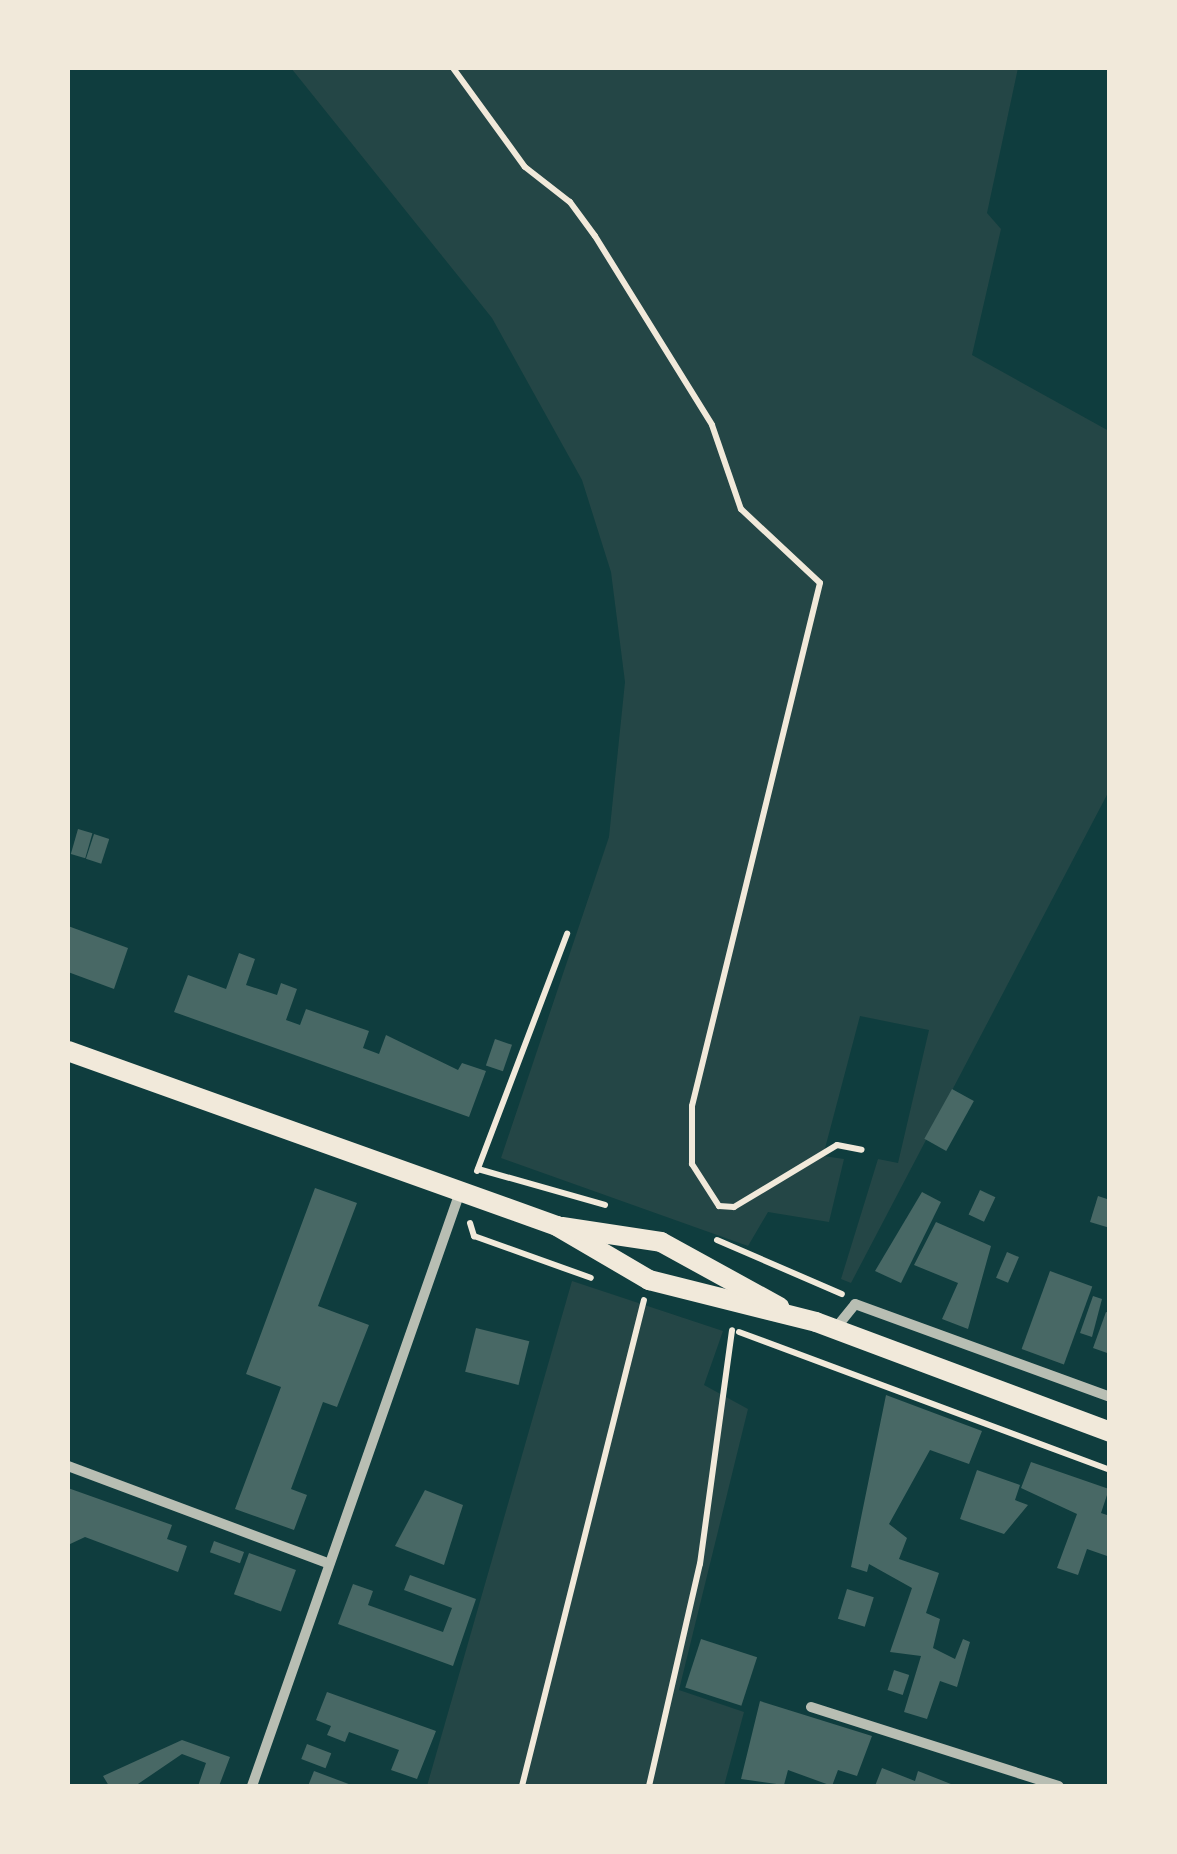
<!DOCTYPE html>
<style>
body{margin:0}
#map{position:relative;width:1177px;height:1854px;overflow:hidden;background:#0f3d3e;font-family:"IBM Plex Serif",serif}
div>[style]{position:absolute}
.green>*{inset:0;background:#244646}
.building>*{inset:0;background:#486865;transform-origin:0 0}
.path>*{height:6px;margin:-3px;padding:0 3px;transform-origin:3px;border-radius:3px;background:#f1e9da}
.minor>*{height:10px;margin:-5px;padding:0 5px;transform-origin:5px;border-radius:5px;background:#b8beb3}
.secondary>*{height:20px;margin:-10px;padding:0 10px;transform-origin:10px;border-radius:10px;background:#f1e9da}
span{translate:-50% -50%;white-space:nowrap;text-align:center;line-height:1.15;-webkit-text-stroke:10px #f1e9da;paint-order:stroke}
.frame{position:absolute;inset:0;border:70px solid #f1e9da;pointer-events:none}
</style>
<div id="map">
<div class="green">
<i style="clip-path:polygon(291px 68px,1018px 68px,987px 213px,1001px 229px,972px 355px,1109px 431px,1109px 791px,851px 1283px,841px 1279px,878px 1159px,898px 1163px,929px 1030px,860px 1016px,823px 1156px,844px 1159px,829px 1222px,768px 1212px,748px 1246px,501px 1158px,609px 837px,625px 682px,611px 572px,582px 480px,492px 318px)"></i>
<i style="clip-path:polygon(572px 1281px,723px 1331px,704px 1385px,748px 1409px,679px 1690px,744px 1712px,724px 1786px,427px 1786px)"></i>
</div>
<div class="building">
<i style="left:78px;top:829px;width:15px;height:26px;rotate:16deg"></i>
<i style="left:94px;top:834px;width:16px;height:26px;rotate:18deg"></i>
<i style="clip-path:polygon(68px 926px,128px 948px,114px 989px,68px 972px)"></i>
<i style="clip-path:polygon(239px 953px,255px 959px,246px 985px,277px 995px,281px 983px,297px 989px,286px 1020px,300px 1025px,306px 1009px,369px 1031px,363px 1048px,379px 1054px,386px 1035px,458px 1070px,462px 1063px,486px 1071px,469px 1117px,174px 1012px,188px 975px,226px 989px)"></i>
<i style="left:495px;top:1039px;width:18px;height:28px;rotate:19deg"></i>
<i style="left:952px;top:1089px;width:25px;height:57px;rotate:29deg"></i>
<i style="clip-path:polygon(315px 1188px,357px 1203px,318px 1306px,369px 1325px,337px 1407px,323px 1402px,291px 1489px,307px 1495px,294px 1530px,235px 1509px,281px 1387px,246px 1374px)"></i>
<i style="left:980px;top:1190px;width:17px;height:27px;rotate:25deg"></i>
<i style="clip-path:polygon(922px 1192px,941px 1202px,901px 1283px,875px 1271px)"></i>
<i style="clip-path:polygon(1098px 1196px,1110px 1200px,1110px 1228px,1090px 1222px)"></i>
<i style="clip-path:polygon(936px 1222px,991px 1246px,968px 1329px,942px 1319px,958px 1283px,914px 1265px)"></i>
<i style="left:1007px;top:1252px;width:13px;height:28px;rotate:23deg"></i>
<i style="left:1050px;top:1271px;width:45px;height:83px;rotate:20deg"></i>
<i style="clip-path:polygon(1093px 1296px,1102px 1299px,1092px 1337px,1080px 1333px)"></i>
<i style="clip-path:polygon(1106px 1312px,1110px 1313px,1110px 1354px,1093px 1348px)"></i>
<i style="left:476px;top:1328px;width:55px;height:45px;rotate:14deg"></i>
<i style="clip-path:polygon(886px 1395px,982px 1431px,969px 1464px,930px 1450px,889px 1524px,907px 1538px,899px 1559px,939px 1573px,926px 1613px,940px 1619px,933px 1648px,955px 1659px,963px 1639px,970px 1642px,957px 1687px,940px 1681px,927px 1719px,904px 1712px,921px 1656px,890px 1652px,912px 1588px,869px 1564px,867px 1572px,851px 1567px)"></i>
<i style="clip-path:polygon(1031px 1462px,1109px 1489px,1101px 1513px,1110px 1516px,1110px 1557px,1087px 1549px,1078px 1575px,1057px 1568px,1077px 1514px,1021px 1488px)"></i>
<i style="clip-path:polygon(977px 1470px,1020px 1485px,1015px 1500px,1028px 1505px,1004px 1534px,960px 1519px)"></i>
<i style="clip-path:polygon(68px 1488px,172px 1525px,167px 1539px,187px 1546px,178px 1572px,85px 1537px,68px 1545px)"></i>
<i style="clip-path:polygon(425px 1490px,463px 1505px,444px 1565px,395px 1546px)"></i>
<i style="left:214px;top:1541px;width:32px;height:12px;rotate:20deg"></i>
<i style="left:249px;top:1553px;width:50px;height:44px;rotate:20deg"></i>
<i style="clip-path:polygon(410px 1575px,476px 1599px,453px 1666px,338px 1624px,353px 1584px,373px 1591px,368px 1605px,443px 1632px,452px 1608px,404px 1590px)"></i>
<i style="left:847px;top:1589px;width:28px;height:31px;rotate:17deg"></i>
<i style="left:701px;top:1639px;width:59px;height:51px;rotate:18deg"></i>
<i style="left:894px;top:1670px;width:16px;height:21px;rotate:18deg"></i>
<i style="clip-path:polygon(327px 1692px,436px 1731px,417px 1779px,391px 1770px,399px 1750px,349px 1732px,345px 1742px,327px 1735px,331px 1726px,316px 1720px)"></i>
<i style="clip-path:polygon(760px 1701px,872px 1736px,857px 1776px,838px 1770px,832px 1786px,788px 1770px,784px 1785px,741px 1779px)"></i>
<i style="clip-path:polygon(182px 1740px,230px 1757px,219px 1786px,198px 1786px,206px 1763px,182px 1754px,135px 1786px,109px 1786px,103px 1776px)"></i>
<i style="left:307px;top:1744px;width:26px;height:16px;rotate:21deg"></i>
<i style="clip-path:polygon(882px 1768px,915px 1781px,918px 1771px,956px 1786px,875px 1786px)"></i>
<i style="clip-path:polygon(314px 1771px,354px 1786px,308px 1786px)"></i>
</div>
<div class="path">
<i style="left:453px;top:68px;width:122px;rotate:54deg"></i>
<i style="left:525px;top:167px;width:57px;rotate:37.9deg"></i>
<i style="left:570px;top:202px;width:42px;rotate:53.7deg"></i>
<i style="left:595px;top:236px;width:222px;rotate:58.2deg"></i>
<i style="left:712px;top:425px;width:89px;rotate:71deg"></i>
<i style="left:741px;top:509px;width:108px;rotate:43.1deg"></i>
<i style="left:820px;top:583px;width:538px;rotate:103.75deg"></i>
<i style="left:692px;top:1106px;width:58px;rotate:90deg"></i>
<i style="left:692px;top:1164px;width:50px;rotate:57.3deg"></i>
<i style="left:719px;top:1206px;width:15px;rotate:4deg"></i>
<i style="left:734px;top:1207px;width:120px;rotate:-31deg"></i>
<i style="left:837px;top:1145px;width:25px;rotate:11deg"></i>
<i style="left:478px;top:1169px;width:132px;rotate:15.8deg"></i>
<i style="left:477px;top:1171px;width:254px;rotate:-69.2deg"></i>
<i style="left:470px;top:1223px;width:14px;rotate:73deg"></i>
<i style="left:474px;top:1236px;width:124px;rotate:19.7deg"></i>
<i style="left:717px;top:1240px;width:136px;rotate:23.4deg"></i>
<i style="left:739px;top:1332px;width:396px;rotate:20.4deg"></i>
<i style="left:522px;top:1786px;width:501px;rotate:-75.91deg"></i>
<i style="left:649px;top:1786px;width:228px;rotate:-77.1deg"></i>
<i style="left:700px;top:1564px;width:236px;rotate:-82.2deg"></i>
</div>
<div class="minor">
<i style="left:835px;top:1329px;width:32px;rotate:-51deg"></i>
<i style="left:855px;top:1304px;width:271px;rotate:20deg"></i>
<i style="left:68px;top:1466px;width:274px;rotate:20.5deg"></i>
<i style="left:811px;top:1707px;width:260px;rotate:17.7deg"></i>
<i style="left:252px;top:1786px;width:629px;rotate:-70.7deg"></i>
</div>
<div class="secondary">
<i style="left:68px;top:1051px;width:519px;rotate:19.69deg"></i>
<i style="left:557px;top:1226px;width:107px;rotate:30.4deg"></i>
<i style="left:649px;top:1280px;width:172px;rotate:14.1deg"></i>
<i style="left:816px;top:1322px;width:314px;rotate:20.5deg"></i>
<i style="left:562px;top:1227px;width:100px;rotate:8.6deg"></i>
<i style="left:661px;top:1242px;width:135px;rotate:28.8deg"></i>
</div>
<div class="frame"></div>
</div>
